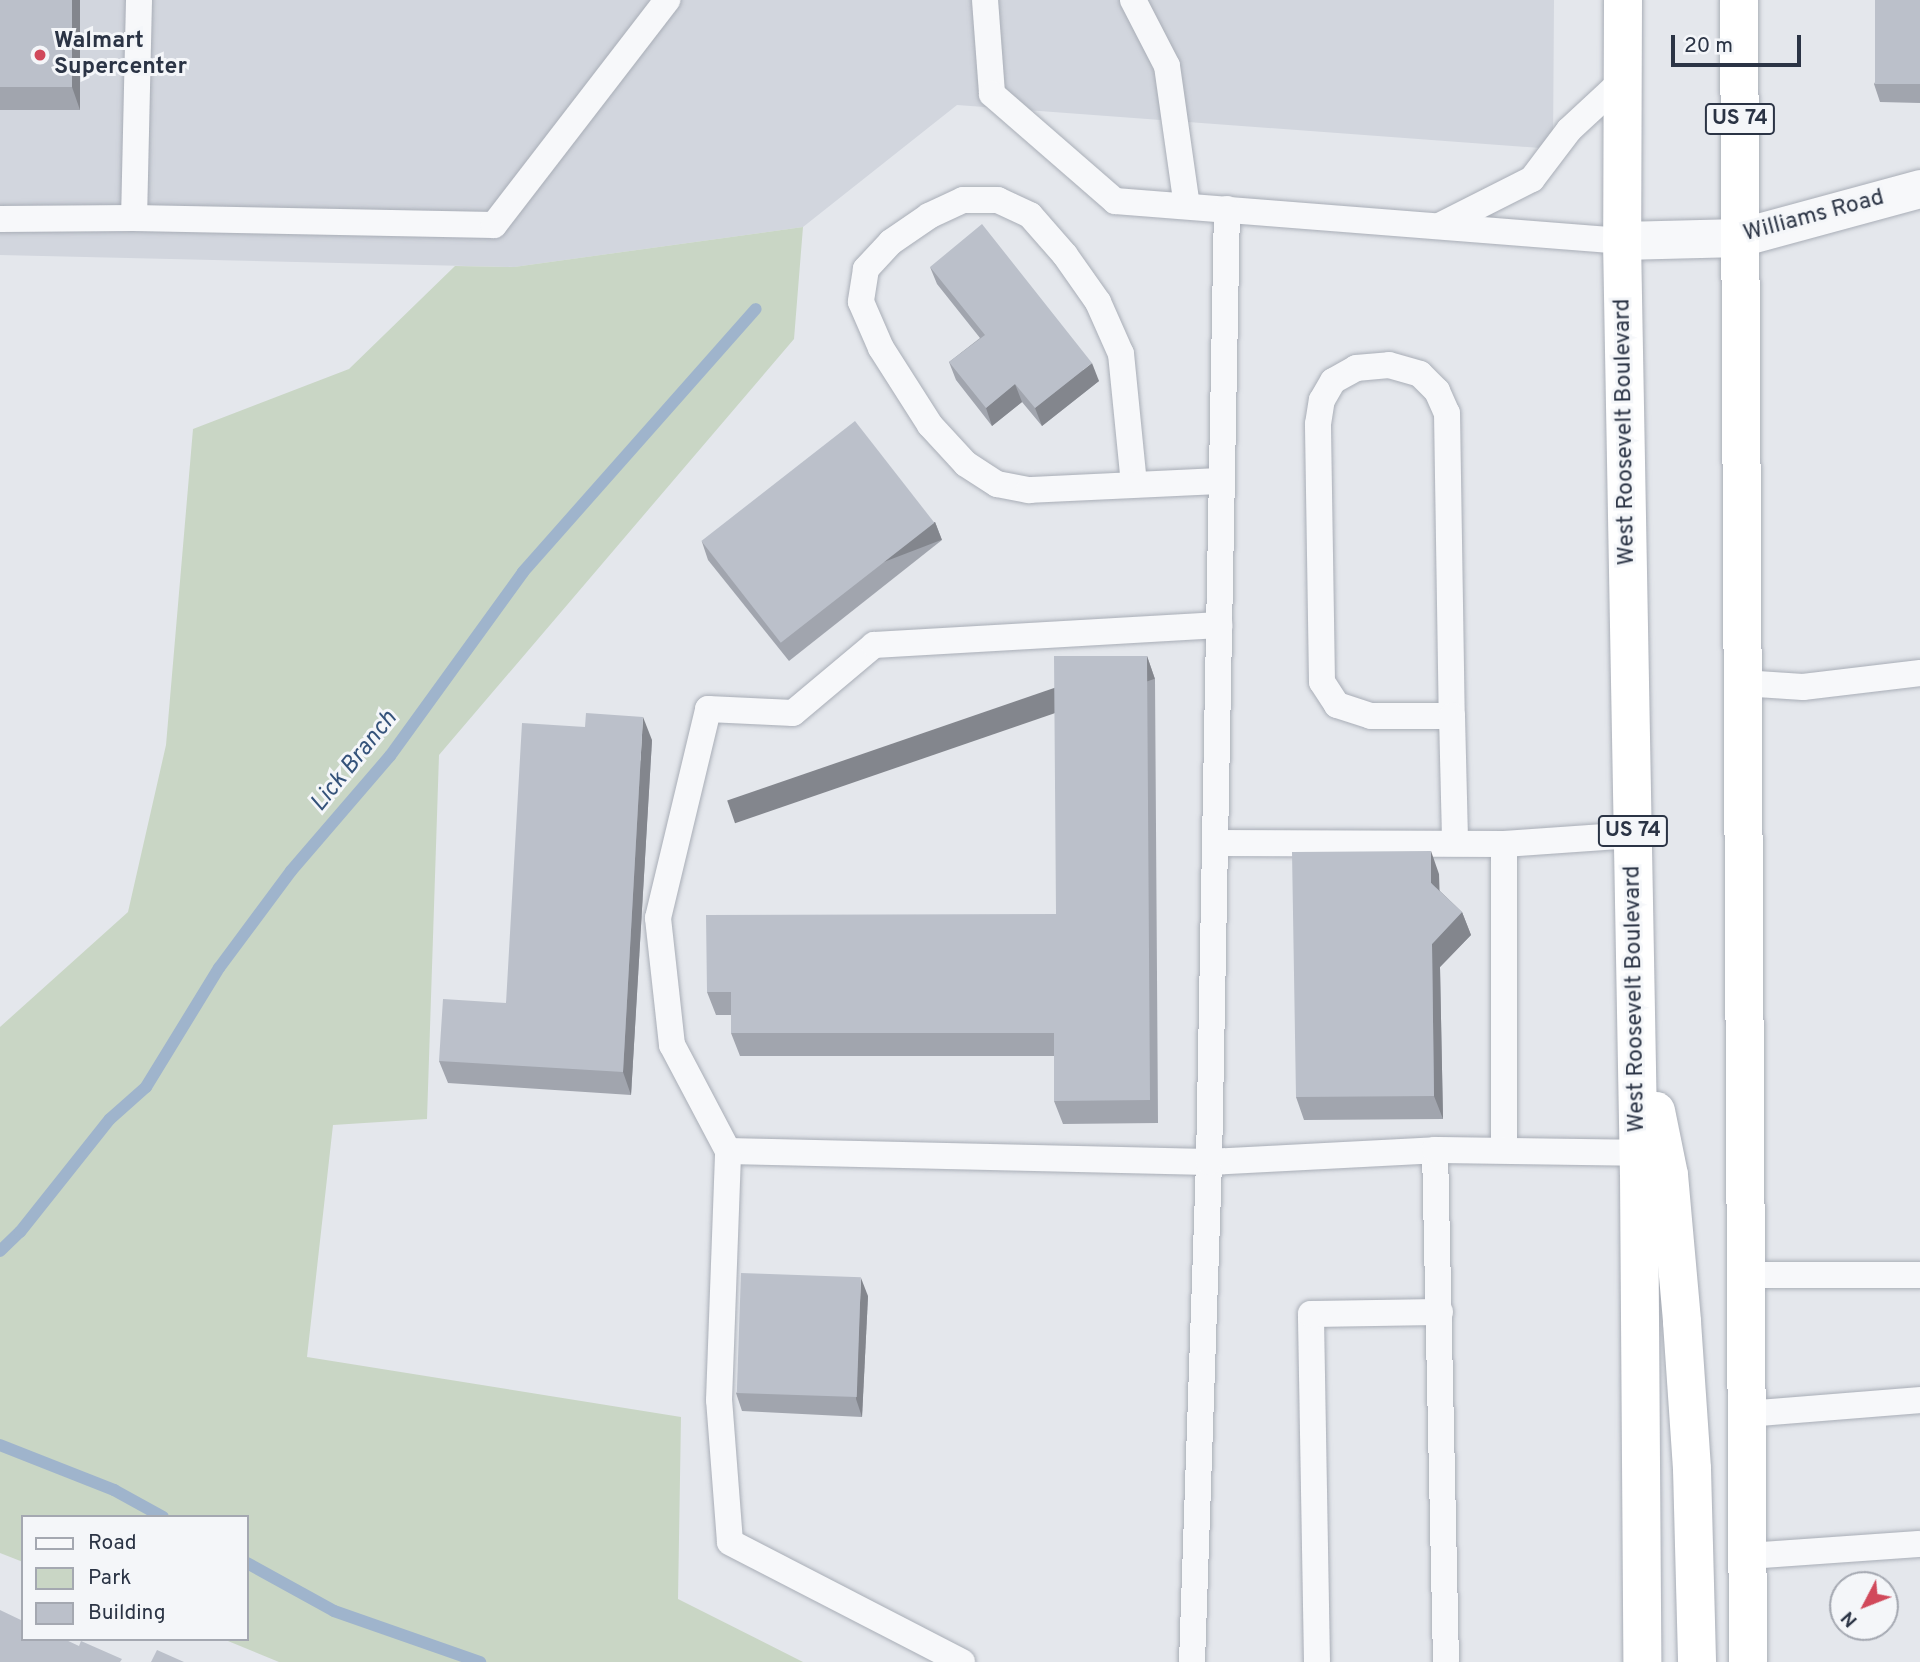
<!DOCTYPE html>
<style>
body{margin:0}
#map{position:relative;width:1920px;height:1662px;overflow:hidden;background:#e4e7ec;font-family:Overpass,sans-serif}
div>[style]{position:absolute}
.built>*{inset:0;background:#d2d6de}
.green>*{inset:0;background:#c9d6c5}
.stream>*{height:12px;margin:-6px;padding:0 6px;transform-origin:6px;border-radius:6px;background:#9fb4cc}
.roads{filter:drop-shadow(0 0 2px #a9aeb7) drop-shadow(0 0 2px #a9aeb7)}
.service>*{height:26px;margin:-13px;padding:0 13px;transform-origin:13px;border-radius:13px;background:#f7f8fa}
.tertiary>*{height:38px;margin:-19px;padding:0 19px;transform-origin:19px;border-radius:19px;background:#f7f8fa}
.trunk>*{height:38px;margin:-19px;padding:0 19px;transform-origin:19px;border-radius:19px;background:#fff}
.wall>*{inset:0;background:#a1a5ae;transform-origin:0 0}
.shaded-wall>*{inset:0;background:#83868d;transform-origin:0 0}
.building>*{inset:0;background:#bbc0ca;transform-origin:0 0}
.dots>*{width:19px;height:19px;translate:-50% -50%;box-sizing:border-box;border:4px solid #f4f6f9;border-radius:50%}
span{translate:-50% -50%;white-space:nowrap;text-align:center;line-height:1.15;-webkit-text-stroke:6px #f4f6f9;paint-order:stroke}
.shield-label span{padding:2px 5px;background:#f4f6f9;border:2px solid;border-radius:5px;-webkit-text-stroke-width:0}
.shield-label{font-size:21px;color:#2b3445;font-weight:700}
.poi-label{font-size:23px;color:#2b3445;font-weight:700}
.left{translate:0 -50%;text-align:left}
.street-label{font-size:23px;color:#2b3445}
.water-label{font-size:24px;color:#34527a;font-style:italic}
.legend{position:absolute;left:21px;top:1515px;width:228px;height:126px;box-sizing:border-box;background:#f4f6f9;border:2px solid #a4a8b1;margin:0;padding:9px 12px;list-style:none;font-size:21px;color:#2b3445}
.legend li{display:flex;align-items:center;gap:14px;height:35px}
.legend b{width:35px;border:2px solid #a4a8b1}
.north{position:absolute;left:1829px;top:1571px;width:70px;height:70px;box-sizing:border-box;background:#f4f6f9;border:2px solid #a4a8b1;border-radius:50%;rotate:228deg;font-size:19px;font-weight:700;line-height:28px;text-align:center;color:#2b3445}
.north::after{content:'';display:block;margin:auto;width:24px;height:32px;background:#d1495b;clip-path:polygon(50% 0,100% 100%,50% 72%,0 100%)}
.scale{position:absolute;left:1671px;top:35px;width:130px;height:32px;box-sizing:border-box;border:4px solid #2b3445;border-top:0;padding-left:9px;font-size:21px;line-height:24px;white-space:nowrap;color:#2b3445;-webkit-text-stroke:5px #f4f6f9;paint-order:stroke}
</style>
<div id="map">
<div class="built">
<i style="clip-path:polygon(0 0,1554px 0,1553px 149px,957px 105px,803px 227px,514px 267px,0 255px)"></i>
</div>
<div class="green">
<i style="clip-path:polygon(803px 227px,794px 339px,439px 755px,427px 1119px,333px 1125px,307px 1357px,681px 1417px,678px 1599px,803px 1662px,279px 1662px,223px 1639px,247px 1639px,247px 1517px,23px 1517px,23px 1562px,0 1553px,0 1027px,128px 912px,166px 745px,193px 429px,349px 369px,455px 266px,514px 267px)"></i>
</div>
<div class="stream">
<i style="left:0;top:1251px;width:28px;rotate:-44deg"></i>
<i style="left:20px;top:1232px;width:144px;rotate:-51.5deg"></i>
<i style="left:110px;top:1119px;width:48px;rotate:-41.6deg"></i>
<i style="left:146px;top:1087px;width:140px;rotate:-58.5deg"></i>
<i style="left:219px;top:968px;width:121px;rotate:-53.4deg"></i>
<i style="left:291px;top:871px;width:152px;rotate:-49.3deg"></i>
<i style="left:390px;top:756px;width:227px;rotate:-54.1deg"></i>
<i style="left:523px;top:572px;width:351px;rotate:-48.5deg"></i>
<i style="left:0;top:1445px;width:123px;rotate:21.5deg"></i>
<i style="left:114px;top:1490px;width:56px;rotate:28.9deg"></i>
<i style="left:247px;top:1563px;width:99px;rotate:28.9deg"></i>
<i style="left:334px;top:1611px;width:155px;rotate:19.3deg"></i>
</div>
<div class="roads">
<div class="service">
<i style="left:139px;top:0;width:218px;rotate:91.3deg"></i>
<i style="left:134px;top:218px;width:360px;rotate:1.1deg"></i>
<i style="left:494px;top:225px;width:284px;rotate:-52.4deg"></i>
<i style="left:985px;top:0;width:94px;rotate:85.7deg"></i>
<i style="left:992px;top:94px;width:163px;rotate:41deg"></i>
<i style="left:1115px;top:201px;width:509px;rotate:4.51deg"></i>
<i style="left:1133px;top:0;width:74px;rotate:62.7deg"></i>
<i style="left:1167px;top:66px;width:141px;rotate:81.9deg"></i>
<i style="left:0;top:219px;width:134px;rotate:-0.4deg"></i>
<i style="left:1441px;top:225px;width:102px;rotate:-26.8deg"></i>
<i style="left:1532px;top:179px;width:61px;rotate:-52.9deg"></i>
<i style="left:1569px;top:130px;width:72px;rotate:-42.8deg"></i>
<i style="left:1134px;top:484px;width:131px;rotate:-95.7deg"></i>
<i style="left:1121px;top:354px;width:57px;rotate:-113.9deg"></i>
<i style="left:1098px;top:302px;width:57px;rotate:-125.1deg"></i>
<i style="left:1065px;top:255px;width:53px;rotate:-131.2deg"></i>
<i style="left:1030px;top:215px;width:35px;rotate:-155deg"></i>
<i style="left:998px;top:200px;width:35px;rotate:180deg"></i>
<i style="left:963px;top:200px;width:38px;rotate:155deg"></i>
<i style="left:929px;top:216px;width:46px;rotate:145.6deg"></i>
<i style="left:891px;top:242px;width:37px;rotate:133deg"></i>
<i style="left:866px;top:269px;width:33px;rotate:99deg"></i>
<i style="left:861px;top:302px;width:50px;rotate:66.5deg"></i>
<i style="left:881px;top:348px;width:91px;rotate:57.5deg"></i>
<i style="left:930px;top:425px;width:53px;rotate:47.3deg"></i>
<i style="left:966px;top:464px;width:37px;rotate:33deg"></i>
<i style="left:997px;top:484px;width:33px;rotate:11deg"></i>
<i style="left:1029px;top:490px;width:193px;rotate:-2.7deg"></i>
<i style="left:1742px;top:683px;width:61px;rotate:3.8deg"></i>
<i style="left:1803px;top:687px;width:118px;rotate:-6.8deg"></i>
<i style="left:1452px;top:716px;width:81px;rotate:180deg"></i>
<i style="left:1371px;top:716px;width:36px;rotate:-162deg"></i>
<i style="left:1337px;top:705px;width:27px;rotate:-123deg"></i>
<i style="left:1322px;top:682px;width:258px;rotate:-90.9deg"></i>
<i style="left:1318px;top:424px;width:24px;rotate:-81deg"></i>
<i style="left:1322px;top:400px;width:22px;rotate:-60deg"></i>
<i style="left:1333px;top:381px;width:26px;rotate:-29deg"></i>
<i style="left:1356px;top:368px;width:33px;rotate:-5deg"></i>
<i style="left:1389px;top:365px;width:32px;rotate:16deg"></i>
<i style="left:1420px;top:374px;width:24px;rotate:45deg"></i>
<i style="left:1437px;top:391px;width:24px;rotate:66deg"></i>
<i style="left:1447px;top:413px;width:303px;rotate:89.1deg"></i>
<i style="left:1452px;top:716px;width:127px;rotate:88.6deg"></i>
<i style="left:1215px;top:843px;width:289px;rotate:0.2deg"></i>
<i style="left:1504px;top:844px;width:129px;rotate:-4deg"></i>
<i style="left:1504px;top:1149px;width:305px;rotate:-90deg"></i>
<i style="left:728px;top:1151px;width:481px;rotate:1.3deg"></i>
<i style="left:1209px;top:1162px;width:226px;rotate:-3deg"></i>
<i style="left:1745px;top:1275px;width:175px"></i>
<i style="left:1747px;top:1414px;width:174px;rotate:-4.6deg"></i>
<i style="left:1747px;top:1556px;width:173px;rotate:-4deg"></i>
<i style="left:962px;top:1662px;width:261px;rotate:-152.7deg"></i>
<i style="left:730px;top:1542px;width:142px;rotate:-94.4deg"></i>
<i style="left:719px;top:1400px;width:249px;rotate:-87.9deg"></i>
<i style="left:728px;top:1151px;width:120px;rotate:-117.8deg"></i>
<i style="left:672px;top:1045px;width:128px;rotate:-96.3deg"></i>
<i style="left:658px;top:918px;width:215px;rotate:-76.5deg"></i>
<i style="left:708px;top:709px;width:85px;rotate:2.7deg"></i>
<i style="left:793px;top:713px;width:106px;rotate:-40deg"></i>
<i style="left:874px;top:645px;width:346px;rotate:-3.3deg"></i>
<i style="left:1192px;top:1662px;width:500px;rotate:-88.05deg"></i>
<i style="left:1209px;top:1162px;width:953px;rotate:-88.92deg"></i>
<i style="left:1317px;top:1662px;width:348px;rotate:-91deg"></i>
<i style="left:1311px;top:1314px;width:129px;rotate:-0.9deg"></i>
<i style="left:1446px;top:1662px;width:512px;rotate:-91.23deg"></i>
<i style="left:1435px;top:1150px;width:204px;rotate:0.8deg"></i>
</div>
<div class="tertiary">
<i style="left:1622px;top:241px;width:118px;rotate:-1.5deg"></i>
<i style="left:1740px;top:238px;width:187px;rotate:-15.2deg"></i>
</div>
<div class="trunk">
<i style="left:1623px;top:0;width:241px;rotate:90.2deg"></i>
<i style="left:1622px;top:241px;width:934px;rotate:88.96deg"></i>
<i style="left:1639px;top:1175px;width:487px;rotate:89.6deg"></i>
<i style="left:1739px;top:0;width:1662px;rotate:89.69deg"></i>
<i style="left:1656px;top:1111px;width:65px;rotate:78.5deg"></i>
<i style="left:1669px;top:1175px;width:148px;rotate:84.9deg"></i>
<i style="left:1682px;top:1322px;width:147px;rotate:86.1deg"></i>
<i style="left:1692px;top:1469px;width:193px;rotate:88.5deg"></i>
</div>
</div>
<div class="wall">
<i style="left:0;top:0;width:80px;height:110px"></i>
<i style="clip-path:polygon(1920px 0,1920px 103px,1880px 102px,1874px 84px)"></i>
<i style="clip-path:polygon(930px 267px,1099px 381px,1042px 426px,1022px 402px,992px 426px,956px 380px,949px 362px,980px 338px,937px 284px)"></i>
<i style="clip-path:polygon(935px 522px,942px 540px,789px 661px,708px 560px,702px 542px)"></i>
<i style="clip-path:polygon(1147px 656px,1155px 679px,1158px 1123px,1063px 1124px,1054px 1101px,1054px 1056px,740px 1056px,731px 1033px,731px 1015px,716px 1015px,707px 992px,1056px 914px)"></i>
<i style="clip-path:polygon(652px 740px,631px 1095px,448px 1083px,439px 1061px,506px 1003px)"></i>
<i style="clip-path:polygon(1439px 874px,1439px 890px,1462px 912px,1471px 935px,1440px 967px,1443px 1119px,1304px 1120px,1296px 1097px)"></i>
<i style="clip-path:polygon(868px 1296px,862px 1417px,742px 1411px,736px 1393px)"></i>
</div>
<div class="shaded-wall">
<i style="clip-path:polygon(72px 0,80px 0,80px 110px,72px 87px)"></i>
<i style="clip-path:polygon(1092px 363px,1099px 381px,1042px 426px,1035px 408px)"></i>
<i style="clip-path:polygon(1015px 384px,1022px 402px,992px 426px,986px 408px)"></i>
<i style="left:935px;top:522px;width:19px;height:194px;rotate:69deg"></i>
<i style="left:1147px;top:656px;width:24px;height:444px;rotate:71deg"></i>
<i style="clip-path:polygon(643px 717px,652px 740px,631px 1095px,623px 1072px)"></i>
<i style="clip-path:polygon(1431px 851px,1439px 874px,1440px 905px,1431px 883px)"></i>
<i style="clip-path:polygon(1462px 912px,1471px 935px,1440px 967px,1443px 1119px,1434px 1096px,1432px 944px)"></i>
<i style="clip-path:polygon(861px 1278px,868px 1296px,862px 1417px,856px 1399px)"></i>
</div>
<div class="building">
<i style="left:0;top:0;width:72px;height:87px"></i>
<i style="left:1875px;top:0;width:45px;height:84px"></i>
<i style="clip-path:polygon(982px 224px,1092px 363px,1035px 408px,1015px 384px,986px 408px,949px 362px,985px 335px,930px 267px)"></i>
<i style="left:855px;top:421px;width:129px;height:195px;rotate:52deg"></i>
<i style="clip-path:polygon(1054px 656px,1147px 656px,1150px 1100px,1054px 1101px,1054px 1033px,731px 1033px,731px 992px,707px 992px,706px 915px,1056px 914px)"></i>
<i style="clip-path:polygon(586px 713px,643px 717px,623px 1072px,439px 1061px,443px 999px,506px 1003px,522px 723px,585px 727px)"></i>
<i style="clip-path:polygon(1431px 851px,1431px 883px,1462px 912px,1432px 944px,1434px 1096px,1296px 1097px,1292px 852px)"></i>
<i style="left:741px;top:1273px;width:120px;height:120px;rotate:2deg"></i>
<i style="clip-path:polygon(0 1610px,23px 1621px,23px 1639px,64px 1639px,79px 1646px,81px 1641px,122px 1659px,120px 1662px,0 1662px)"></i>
<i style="clip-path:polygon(157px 1650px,184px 1662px,151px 1662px)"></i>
</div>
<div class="dots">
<i style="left:40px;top:55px;background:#d1495b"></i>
</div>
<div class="shield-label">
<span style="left:1740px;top:119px">US 74</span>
<span style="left:1633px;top:831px">US 74</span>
</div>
<div class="poi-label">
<span class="left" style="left:54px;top:55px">Walmart<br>Supercenter</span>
</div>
<div class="street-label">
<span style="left:1814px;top:217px;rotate:-15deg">Williams Road</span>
<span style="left:1626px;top:432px;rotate:-91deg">West Roosevelt Boulevard</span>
<span style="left:1636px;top:999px;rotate:-91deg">West Roosevelt Boulevard</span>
</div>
<div class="water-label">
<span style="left:355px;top:762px;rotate:-51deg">Lick Branch</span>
</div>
<ul class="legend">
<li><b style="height:9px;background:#f7f8fa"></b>Road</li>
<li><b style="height:19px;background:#c9d6c5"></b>Park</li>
<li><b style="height:19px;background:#bbc0ca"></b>Building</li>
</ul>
<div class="north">N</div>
<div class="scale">20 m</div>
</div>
